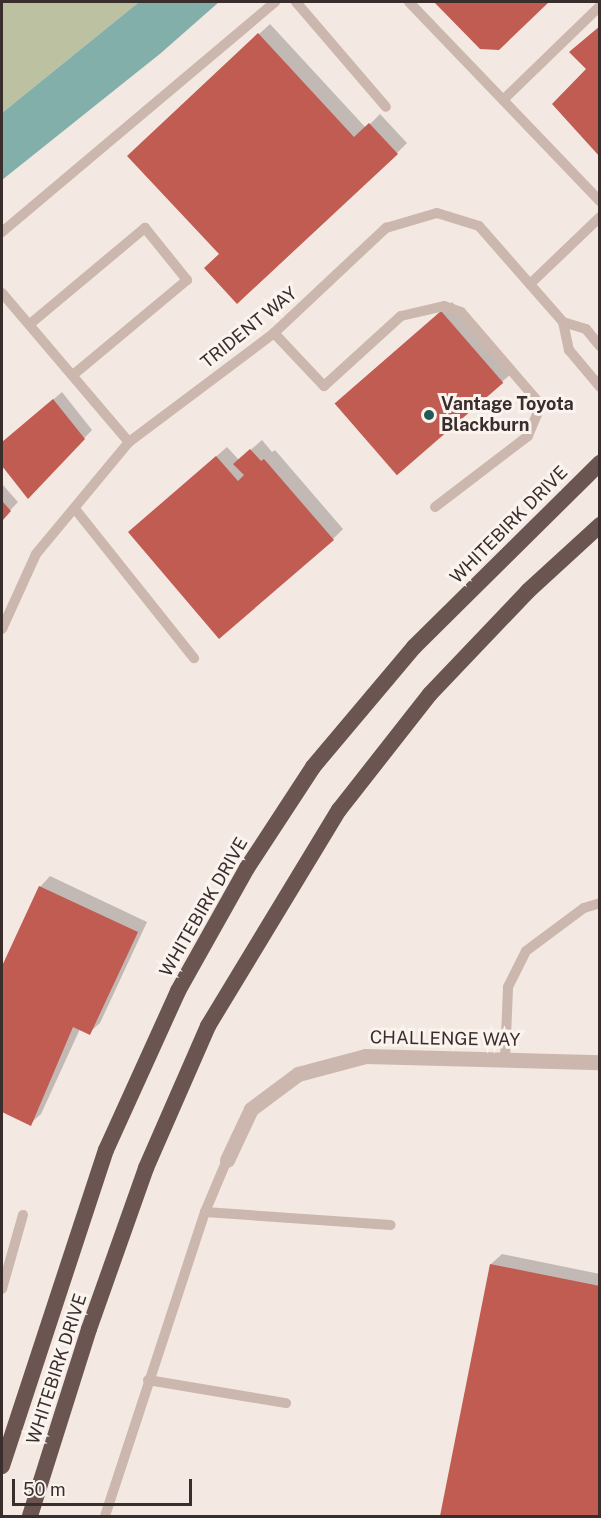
<!DOCTYPE html>
<style>
body{margin:0}
#map{position:relative;width:601px;height:1518px;overflow:hidden;background:#f3e8e2;font-family:"Public Sans",sans-serif}
div>[style]{position:absolute}
.green>*{inset:0;background:#bcc1a2}
.water>*{inset:0;background:#82afaa}
.shadow>*{inset:0;background:#0003;transform-origin:0 0}
.building>*{inset:0;background:#c05c52;transform-origin:0 0}
.service>*{height:10px;margin:-5px;padding:0 5px;transform-origin:5px;border-radius:5px;background:#cbb7ae}
.minor>*{height:15px;margin:-7.5px;padding:0 7.5px;transform-origin:7.5px;border-radius:7.5px;background:#cbb7ae}
.trunk>*{height:16px;margin:-8px;padding:0 8px;transform-origin:8px;border-radius:8px;background:#6a5550}
.dots>*{width:16px;height:16px;translate:-50% -50%;box-sizing:border-box;border:3px solid #faf3ee;border-radius:50%}
span{translate:-50% -50%;white-space:nowrap;text-align:center;line-height:1.15;-webkit-text-stroke:6px #faf3ee;paint-order:stroke}
.street-label{font-size:18px;color:#3a2e2c}
.poi-label{font-size:18px;color:#3a2e2c;font-weight:700}
.left{translate:0 -50%;text-align:left}
.frame{position:absolute;inset:0;border:3px solid #3a2e2c;pointer-events:none}
.scale{position:absolute;left:12px;top:1479px;width:180px;height:27px;box-sizing:border-box;border:3px solid #3a2e2c;border-top:0;padding-left:8px;font-size:18px;line-height:21px;white-space:nowrap;color:#3a2e2c;-webkit-text-stroke:4px #faf3ee;paint-order:stroke}
</style>
<div id="map">
<div class="green">
<i style="clip-path:polygon(2px 2px,139px 2px,2px 113px)"></i>
</div>
<div class="water">
<i style="clip-path:polygon(139px 2px,219px 2px,161px 53px,2px 180px,2px 113px)"></i>
</div>
<div class="shadow">
<i style="clip-path:polygon(436px 2px,547px 2px,498px 48px,481px 48px)"></i>
<i style="clip-path:polygon(270px 24px,366px 128px,380px 114px,407px 143px,397px 153px,220px 254px,139px 145px)"></i>
<i style="left:452px;top:302px;width:93px;height:140px;rotate:49deg"></i>
<i style="clip-path:polygon(62px 392px,92px 430px,28px 497px,2px 464px,2px 443px)"></i>
<i style="clip-path:polygon(262px 440px,272px 452px,275px 450px,343px 529px,333px 539px,130px 532px,227px 447px,239px 460px)"></i>
<i style="clip-path:polygon(2px 484px,18px 502px,2px 519px)"></i>
<i style="clip-path:polygon(50px 876px,147px 922px,100px 1023px,89px 1033px,80px 1029px,41px 1114px,30px 1124px,2px 1111px,2px 970px,40px 887px)"></i>
<i style="clip-path:polygon(502px 1254px,600px 1274px,600px 1516px,441px 1516px,491px 1264px)"></i>
</div>
<div class="building">
<i style="clip-path:polygon(434px 2px,549px 2px,499px 50px,480px 49px)"></i>
<i style="clip-path:polygon(600px 26px,600px 157px,552px 104px,586px 69px,569px 52px)"></i>
<i style="clip-path:polygon(258px 33px,354px 137px,369px 123px,398px 154px,237px 304px,204px 268px,219px 254px,127px 156px)"></i>
<i style="left:441px;top:311px;width:95px;height:141px;rotate:49deg"></i>
<i style="clip-path:polygon(53px 399px,85px 439px,28px 499px,2px 466px,2px 442px)"></i>
<i style="clip-path:polygon(250px 449px,261px 461px,264px 459px,334px 540px,219px 639px,128px 532px,216px 456px,238px 481px,244px 475px,233px 464px)"></i>
<i style="clip-path:polygon(2px 501px,11px 511px,2px 521px)"></i>
<i style="clip-path:polygon(39px 886px,138px 932px,90px 1035px,73px 1027px,31px 1126px,2px 1112px,2px 966px)"></i>
<i style="clip-path:polygon(490px 1264px,600px 1286px,600px 1516px,440px 1516px)"></i>
</div>
<div class="service">
<i style="left:296px;top:2px;width:138px;rotate:49.4deg"></i>
<i style="left:409px;top:2px;width:276px;rotate:46.2deg"></i>
<i style="left:503px;top:100px;width:135px;rotate:-44.1deg"></i>
<i style="left:2px;top:232px;width:357px;rotate:-40.1deg"></i>
<i style="left:530px;top:284px;width:97px;rotate:-43.7deg"></i>
<i style="left:2px;top:293px;width:196px;rotate:49.6deg"></i>
<i style="left:563px;top:322px;width:24px;rotate:17deg"></i>
<i style="left:586px;top:329px;width:22px;rotate:51deg"></i>
<i style="left:30px;top:324px;width:150px;rotate:-39.9deg"></i>
<i style="left:145px;top:228px;width:67px;rotate:51.1deg"></i>
<i style="left:187px;top:280px;width:147px;rotate:140.2deg"></i>
<i style="left:274px;top:333px;width:73px;rotate:46.7deg"></i>
<i style="left:324px;top:386px;width:104px;rotate:-42.3deg"></i>
<i style="left:401px;top:316px;width:44px;rotate:-13.1deg"></i>
<i style="left:444px;top:306px;width:18px;rotate:19deg"></i>
<i style="left:461px;top:312px;width:123px;rotate:49.3deg"></i>
<i style="left:541px;top:405px;width:34px;rotate:113deg"></i>
<i style="left:528px;top:436px;width:117px;rotate:142.6deg"></i>
<i style="left:75px;top:509px;width:191px;rotate:51.4deg"></i>
<i style="left:2px;top:629px;width:82px;rotate:-65.6deg"></i>
<i style="left:36px;top:554px;width:146px;rotate:-50.3deg"></i>
<i style="left:129px;top:442px;width:181px;rotate:-36.9deg"></i>
<i style="left:274px;top:333px;width:154px;rotate:-43.2deg"></i>
<i style="left:386px;top:228px;width:53px;rotate:-16.4deg"></i>
<i style="left:437px;top:213px;width:44px;rotate:17.2deg"></i>
<i style="left:479px;top:226px;width:128px;rotate:48.8deg"></i>
<i style="left:563px;top:322px;width:29px;rotate:78deg"></i>
<i style="left:569px;top:350px;width:48px;rotate:50deg"></i>
<i style="left:505px;top:1060px;width:73px;rotate:-87.6deg"></i>
<i style="left:508px;top:987px;width:40px;rotate:-63.4deg"></i>
<i style="left:526px;top:951px;width:72px;rotate:-36.6deg"></i>
<i style="left:584px;top:908px;width:17px;rotate:-17deg"></i>
<i style="left:205px;top:1212px;width:186px;rotate:4deg"></i>
<i style="left:2px;top:1289px;width:77px;rotate:-74.2deg"></i>
<i style="left:148px;top:1380px;width:140px;rotate:9.5deg"></i>
<i style="left:105px;top:1516px;width:320px;rotate:-71.8deg"></i>
<i style="left:205px;top:1212px;width:56px;rotate:-67.1deg"></i>
</div>
<div class="minor">
<i style="left:227px;top:1160px;width:56px;rotate:-64.8deg"></i>
<i style="left:251px;top:1109px;width:59px;rotate:-36.7deg"></i>
<i style="left:298px;top:1074px;width:69px;rotate:-15deg"></i>
<i style="left:365px;top:1056px;width:235px;rotate:1.5deg"></i>
</div>
<div class="trunk">
<i style="left:2px;top:1466px;width:333px;rotate:-71.8deg"></i>
<i style="left:106px;top:1150px;width:175px;rotate:-65.6deg"></i>
<i style="left:178px;top:991px;width:141px;rotate:-60.7deg"></i>
<i style="left:247px;top:868px;width:121px;rotate:-56.8deg"></i>
<i style="left:313px;top:767px;width:157px;rotate:-49.9deg"></i>
<i style="left:414px;top:647px;width:262px;rotate:-44.7deg"></i>
<i style="left:30px;top:1516px;width:196px;rotate:-72.5deg"></i>
<i style="left:89px;top:1329px;width:171px;rotate:-70.5deg"></i>
<i style="left:146px;top:1168px;width:155px;rotate:-66.4deg"></i>
<i style="left:208px;top:1026px;width:253px;rotate:-58.8deg"></i>
<i style="left:339px;top:810px;width:147px;rotate:-51.9deg"></i>
<i style="left:430px;top:694px;width:142px;rotate:-46.4deg"></i>
<i style="left:528px;top:591px;width:98px;rotate:-42.5deg"></i>
</div>
<div class="dots">
<i style="left:429px;top:415px;background:#235a55"></i>
</div>
<div class="street-label">
<span style="left:249px;top:328px;rotate:-39deg">TRIDENT WAY</span>
<span style="left:509px;top:525px;rotate:-45deg">WHITEBIRK DRIVE</span>
<span style="left:204px;top:907px;rotate:-60deg">WHITEBIRK DRIVE</span>
<span style="left:445px;top:1039px;rotate:1deg">CHALLENGE WAY</span>
<span style="left:57px;top:1369px;rotate:-72deg">WHITEBIRK DRIVE</span>
</div>
<div class="poi-label">
<span class="left" style="left:441px;top:415px">Vantage Toyota<br>Blackburn</span>
</div>
<div class="frame"></div>
<div class="scale">50 m</div>
</div>
